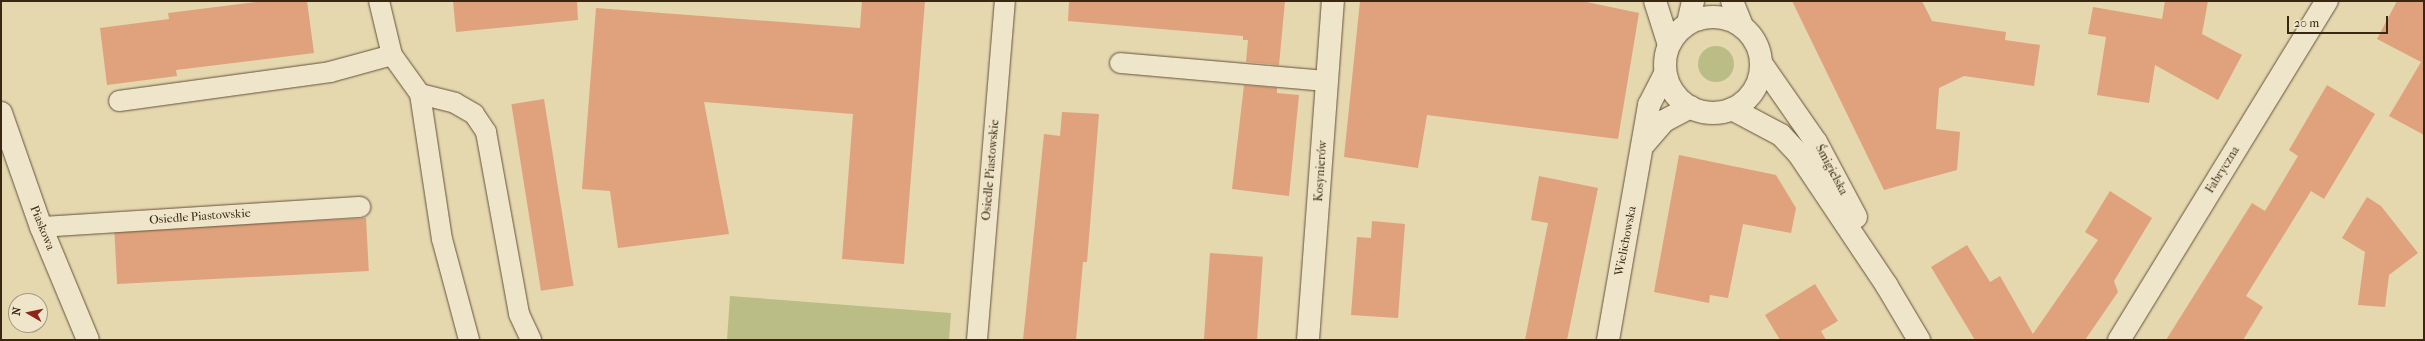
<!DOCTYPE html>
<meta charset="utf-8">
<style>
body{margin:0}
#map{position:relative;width:2425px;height:341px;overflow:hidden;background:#e5d7ae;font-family:"IM FELL French Canon",serif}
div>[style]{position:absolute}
.green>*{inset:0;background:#babd86}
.round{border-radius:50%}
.building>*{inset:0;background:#dfa27c;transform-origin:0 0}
.roads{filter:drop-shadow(0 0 1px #64533a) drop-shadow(0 0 1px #64533a)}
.service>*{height:20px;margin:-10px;padding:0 10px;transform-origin:10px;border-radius:10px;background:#eee5ca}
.minor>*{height:22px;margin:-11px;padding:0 11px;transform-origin:11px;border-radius:11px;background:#eee5ca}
.tertiary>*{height:22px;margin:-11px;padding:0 11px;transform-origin:11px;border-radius:11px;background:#eee5ca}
.tertiary>.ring{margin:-11px;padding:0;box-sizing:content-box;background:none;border:22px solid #eee5ca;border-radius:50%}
span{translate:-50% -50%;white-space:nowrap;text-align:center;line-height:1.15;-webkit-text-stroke:4px #eee5ca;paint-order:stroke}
.street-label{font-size:12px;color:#392713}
.frame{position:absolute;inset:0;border:2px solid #392713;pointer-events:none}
.north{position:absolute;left:8px;top:293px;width:40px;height:40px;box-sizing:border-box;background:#eee5ca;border:1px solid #a69981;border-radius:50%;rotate:279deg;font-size:11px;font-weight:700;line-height:16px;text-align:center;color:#392713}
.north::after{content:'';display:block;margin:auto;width:14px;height:18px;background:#8f2418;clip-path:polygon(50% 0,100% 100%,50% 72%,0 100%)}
.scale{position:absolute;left:2287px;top:16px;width:101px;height:18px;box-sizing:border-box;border:2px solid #392713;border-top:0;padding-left:5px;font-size:12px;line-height:14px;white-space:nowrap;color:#392713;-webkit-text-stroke:3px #eee5ca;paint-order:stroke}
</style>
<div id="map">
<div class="green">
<i class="round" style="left:1698px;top:46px;width:36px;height:36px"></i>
<i style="clip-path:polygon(730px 296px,951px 313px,949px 340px,727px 340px)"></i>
</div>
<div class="building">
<i style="clip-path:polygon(265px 1px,307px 1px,314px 53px,176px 70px,177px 76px,107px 85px,100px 28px,169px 19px,168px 13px)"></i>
<i style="clip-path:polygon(453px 1px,577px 1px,578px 20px,456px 32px)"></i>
<i style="clip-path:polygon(862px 1px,925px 1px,904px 264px,842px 259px,853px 114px,704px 102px,729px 234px,618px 248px,610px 191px,582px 189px,596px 8px,860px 28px)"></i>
<i style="clip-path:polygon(1069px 1px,1285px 1px,1279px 65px,1246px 62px,1248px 40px,1243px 40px,1243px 36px,1068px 21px)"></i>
<i style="clip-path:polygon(1360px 1px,1582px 1px,1639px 13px,1618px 139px,1427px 115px,1418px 168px,1344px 157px)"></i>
<i style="clip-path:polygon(1792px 1px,1922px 1px,1932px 21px,2006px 32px,2005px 40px,2040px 45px,2034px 86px,1964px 76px,1939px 88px,1936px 129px,1960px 132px,1957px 170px,1884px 190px)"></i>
<i style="clip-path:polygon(2165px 1px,2208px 1px,2202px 34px,2242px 55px,2218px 100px,2155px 65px,2149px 103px,2097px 95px,2106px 37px,2088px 34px,2093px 7px,2162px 19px)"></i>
<i style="clip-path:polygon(2397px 1px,2424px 1px,2424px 135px,2389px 116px,2421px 62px,2377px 39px)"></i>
<i style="clip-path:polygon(1244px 85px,1277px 88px,1277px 93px,1299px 95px,1289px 196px,1232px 189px)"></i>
<i style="clip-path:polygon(2327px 85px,2375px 114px,2324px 199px,2311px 191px,2246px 296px,2263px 307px,2243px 340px,2166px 340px,2252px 203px,2265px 211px,2298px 156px,2289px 150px)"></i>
<i style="left:544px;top:99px;width:189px;height:33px;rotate:81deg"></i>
<i style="clip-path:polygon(1062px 112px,1099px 114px,1087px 262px,1083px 262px,1076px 340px,1023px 340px,1044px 134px,1060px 136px)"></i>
<i style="clip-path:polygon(1679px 155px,1776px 175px,1796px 208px,1791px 233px,1743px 224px,1728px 298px,1710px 295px,1709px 303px,1654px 292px)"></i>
<i style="clip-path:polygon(1539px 176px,1598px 188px,1567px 340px,1525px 340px,1548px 223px,1531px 220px)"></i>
<i style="clip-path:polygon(2110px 191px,2152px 218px,2114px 281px,2118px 292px,2085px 340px,1975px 340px,1931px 267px,1967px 245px,1990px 282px,2000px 276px,2033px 334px,2098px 240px,2085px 232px)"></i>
<i style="clip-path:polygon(2367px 197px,2381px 206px,2418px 253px,2389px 275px,2385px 307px,2358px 305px,2365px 252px,2342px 238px)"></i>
<i style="left:366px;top:218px;width:53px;height:252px;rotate:87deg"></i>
<i style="clip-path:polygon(1372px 221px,1405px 224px,1398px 318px,1351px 315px,1357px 237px,1371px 238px)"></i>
<i style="left:1210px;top:253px;width:53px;height:87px;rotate:4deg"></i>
<i style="clip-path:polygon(1815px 284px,1838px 321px,1821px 331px,1826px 340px,1780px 340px,1765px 315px)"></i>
</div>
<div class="roads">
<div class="service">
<i style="left:379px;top:1px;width:56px;rotate:76.5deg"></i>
<i style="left:392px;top:55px;width:48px;rotate:54.3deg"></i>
<i style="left:420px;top:94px;width:147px;rotate:81.4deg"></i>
<i style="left:442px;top:239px;width:105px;rotate:75deg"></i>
<i style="left:1120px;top:63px;width:208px;rotate:5deg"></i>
<i style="left:420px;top:94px;width:36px;rotate:14deg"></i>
<i style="left:455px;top:103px;width:22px;rotate:30deg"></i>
<i style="left:474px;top:114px;width:22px;rotate:56deg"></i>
<i style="left:486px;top:132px;width:185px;rotate:79.7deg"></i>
<i style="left:519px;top:314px;width:29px;rotate:65deg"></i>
<i style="left:119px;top:101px;width:213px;rotate:-7.8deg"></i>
<i style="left:330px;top:72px;width:64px;rotate:-15.3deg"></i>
<i style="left:41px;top:227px;width:320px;rotate:-3.6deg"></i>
<i style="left:977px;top:340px;width:340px;rotate:-85.3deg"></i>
</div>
<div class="minor">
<i style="left:1655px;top:1px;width:46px;rotate:72.3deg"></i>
<i style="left:1308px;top:340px;width:340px;rotate:-85.8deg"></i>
<i style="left:2119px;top:340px;width:398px;rotate:-58.5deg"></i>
</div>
<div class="tertiary">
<i style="left:1732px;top:1px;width:27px;rotate:68deg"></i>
<i class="ring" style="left:1665px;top:17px;width:74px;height:74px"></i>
<i style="left:1688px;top:23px;width:23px;rotate:-77deg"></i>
<i style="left:1761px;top:63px;width:96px;rotate:55.2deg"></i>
<i style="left:1816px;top:142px;width:85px;rotate:61.9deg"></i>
<i style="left:1732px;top:109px;width:55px;rotate:28deg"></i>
<i style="left:1781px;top:135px;width:25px;rotate:47deg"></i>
<i style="left:1798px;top:153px;width:160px;rotate:56.2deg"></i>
<i style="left:1887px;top:286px;width:63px;rotate:59.3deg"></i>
<i style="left:1px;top:113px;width:121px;rotate:70.7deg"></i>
<i style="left:41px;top:227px;width:122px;rotate:67.4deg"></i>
<i style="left:1645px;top:143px;width:29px;rotate:-49deg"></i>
<i style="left:1664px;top:121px;width:30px;rotate:-28deg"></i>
<i style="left:1608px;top:340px;width:239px;rotate:-80.1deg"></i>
<i style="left:1649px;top:105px;width:36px;rotate:-63deg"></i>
</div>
</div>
<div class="street-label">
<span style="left:991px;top:170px;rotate:-85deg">Osiedle Piastowskie</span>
<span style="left:1831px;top:170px;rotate:62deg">Śmigielska</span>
<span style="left:2223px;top:170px;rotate:-58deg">Fabryczna</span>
<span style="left:1321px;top:171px;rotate:-86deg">Kosynierów</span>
<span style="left:200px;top:217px;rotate:-4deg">Osiedle Piastowskie</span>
<span style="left:42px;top:228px;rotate:68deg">Piaskowa</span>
<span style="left:1626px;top:241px;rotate:-79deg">Wielichowska</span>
</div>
<div class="frame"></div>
<div class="north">N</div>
<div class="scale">20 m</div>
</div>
